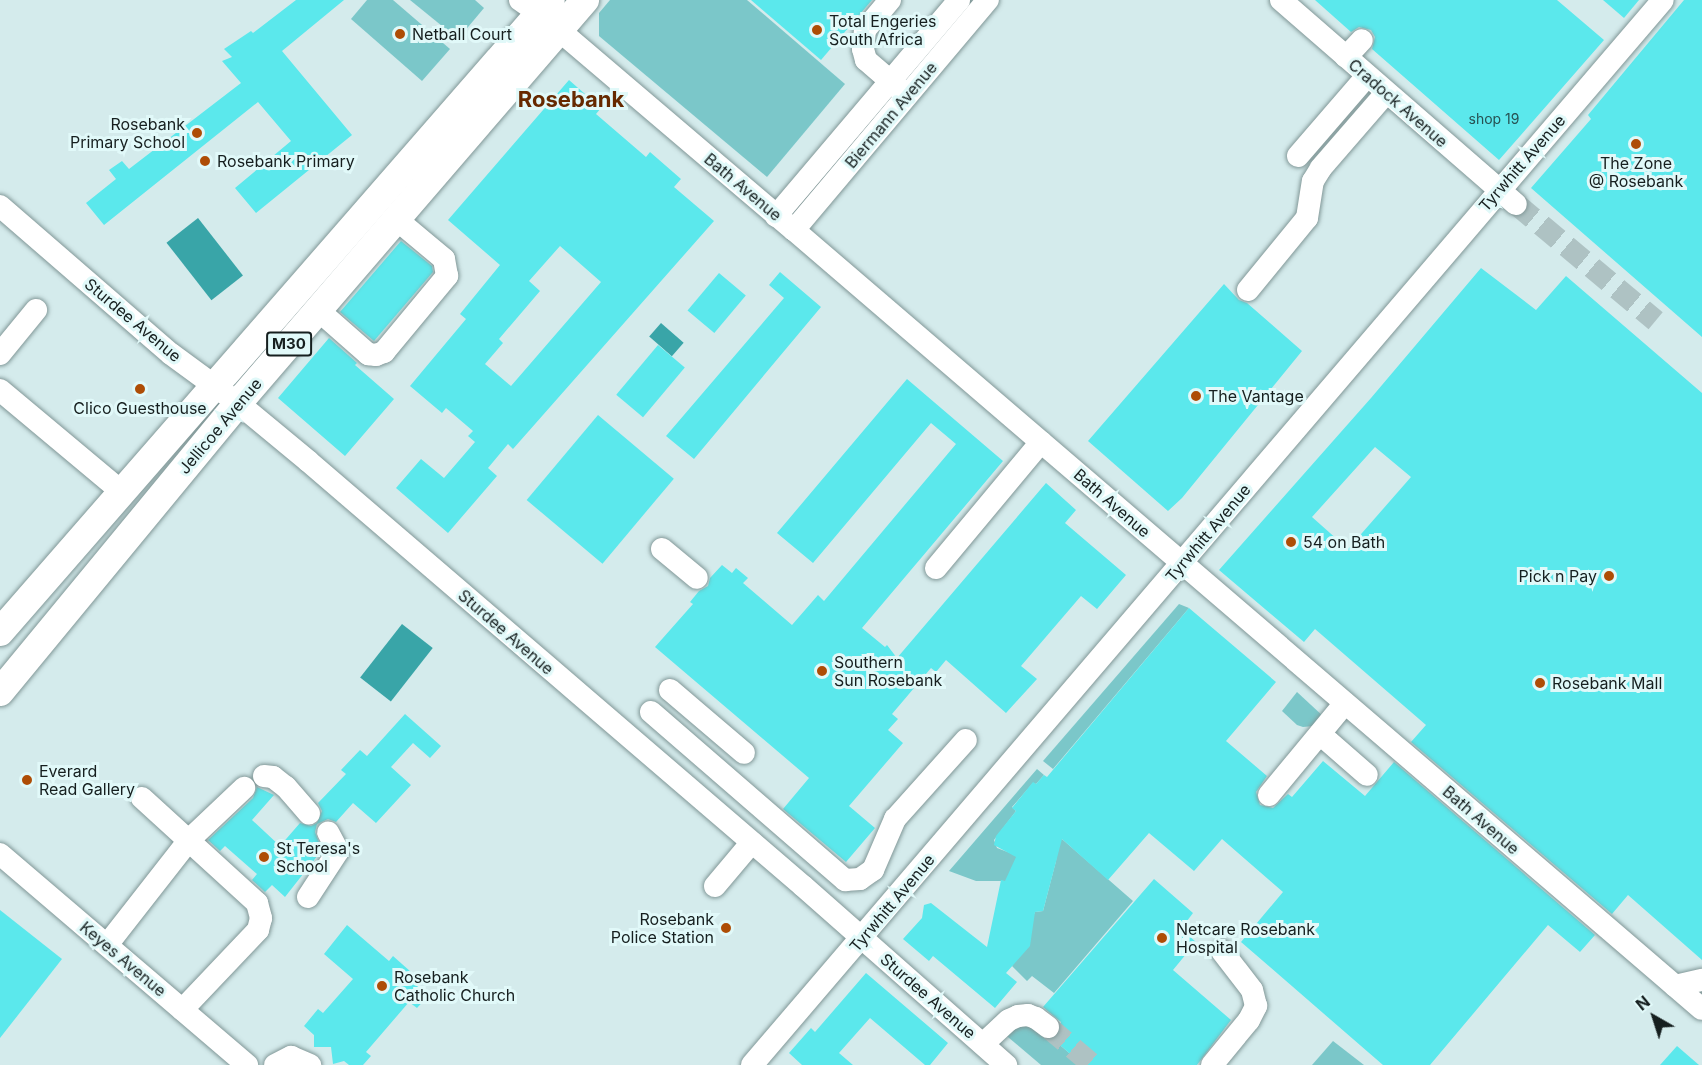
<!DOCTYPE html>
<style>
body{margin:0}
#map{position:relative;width:1702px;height:1065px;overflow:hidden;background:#d4ebec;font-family:Inter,sans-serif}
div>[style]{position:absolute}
.green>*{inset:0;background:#7bc7c9}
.water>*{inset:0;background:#39a5a8;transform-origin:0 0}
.building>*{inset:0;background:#5be8ec;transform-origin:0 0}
.minor-tunnel>*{height:22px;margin-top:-11px;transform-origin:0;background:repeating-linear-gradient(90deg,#aec2c3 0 22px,transparent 0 33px)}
.roads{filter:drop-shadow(0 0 2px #819797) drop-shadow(0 0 2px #819797)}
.minor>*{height:22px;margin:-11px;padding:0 11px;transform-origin:11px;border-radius:11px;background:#fff}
.major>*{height:28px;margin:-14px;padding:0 14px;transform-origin:14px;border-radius:14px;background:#fff}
.dots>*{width:16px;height:16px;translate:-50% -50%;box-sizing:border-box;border:3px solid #e1f9f9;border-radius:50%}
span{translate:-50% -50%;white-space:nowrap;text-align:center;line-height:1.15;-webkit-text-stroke:6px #e1f9f9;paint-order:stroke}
.number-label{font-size:14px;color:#275152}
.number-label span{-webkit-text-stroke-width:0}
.shield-label span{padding:2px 4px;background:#e1f9f9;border:2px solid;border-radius:4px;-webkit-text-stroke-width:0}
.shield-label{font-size:15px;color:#161f1f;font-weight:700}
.poi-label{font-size:16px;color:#161f1f}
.left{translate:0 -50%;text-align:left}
.right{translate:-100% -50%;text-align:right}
.street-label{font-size:16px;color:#161f1f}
.district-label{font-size:22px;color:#662900;font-weight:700}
.north{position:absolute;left:1624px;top:987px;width:60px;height:60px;-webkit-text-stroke:4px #e1f9f9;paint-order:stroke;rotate:321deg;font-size:16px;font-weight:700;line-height:24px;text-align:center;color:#161f1f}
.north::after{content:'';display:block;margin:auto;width:21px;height:27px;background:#161f1f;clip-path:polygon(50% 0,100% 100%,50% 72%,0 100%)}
</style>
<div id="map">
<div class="green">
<i style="clip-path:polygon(367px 0,393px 0,450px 49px,422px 81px,351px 19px)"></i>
<i style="clip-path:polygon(410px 0,475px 0,484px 8px,458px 39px)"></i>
<i style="clip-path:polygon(610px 0,747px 0,845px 84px,767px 177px,599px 36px,599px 13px)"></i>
<i style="clip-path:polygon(1179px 604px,1189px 608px,1053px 769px,1043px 761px)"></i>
<i style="clip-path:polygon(1297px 692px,1324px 717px,1314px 726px,1303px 727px,1297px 725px,1282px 711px)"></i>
<i style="clip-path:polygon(1037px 769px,1044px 775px,1036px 784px,1033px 783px,1012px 807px,1016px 811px,994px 840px,997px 848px,1018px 856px,1008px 881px,976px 881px,949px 871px)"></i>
<i style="clip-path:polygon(1047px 826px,1133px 901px,1054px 993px,1032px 976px,1027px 981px,1012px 966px,1035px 912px,1043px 911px,1056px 861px,1057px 852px)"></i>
<i style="clip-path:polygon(1009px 1020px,1045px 1032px,1083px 1065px,1041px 1065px,1002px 1032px)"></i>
<i style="clip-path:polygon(1333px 1041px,1364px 1065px,1312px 1065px)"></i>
</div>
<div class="water">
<i style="left:198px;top:218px;width:73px;height:40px;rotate:52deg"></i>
<i style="left:661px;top:323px;width:30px;height:18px;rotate:41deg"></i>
<i style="left:402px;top:624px;width:39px;height:68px;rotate:38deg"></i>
</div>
<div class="building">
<i style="clip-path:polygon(296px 0,344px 0,282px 51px,352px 135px,256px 213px,235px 188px,291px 141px,258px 102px,104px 225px,86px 203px,116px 179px,109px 170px,122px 161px,129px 169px,241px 83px,222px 61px,232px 57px,224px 49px,251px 31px,253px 33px)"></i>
<i style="clip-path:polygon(751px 0,872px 0,821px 60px)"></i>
<i style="clip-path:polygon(1315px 0,1557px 0,1604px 40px,1499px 160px,1372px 49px,1375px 37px,1371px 30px,1359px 27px,1351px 32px)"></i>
<i style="clip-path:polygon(1603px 0,1639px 0,1624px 18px)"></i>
<i style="clip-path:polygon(1684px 0,1702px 0,1702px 337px,1531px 188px,1591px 119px,1588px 115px)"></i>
<i style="clip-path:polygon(evenodd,569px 80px,601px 108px,596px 114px,646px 157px,650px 152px,681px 179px,674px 187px,714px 221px,513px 449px,508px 444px,488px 468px,497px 476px,448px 533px,396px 488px,421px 459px,444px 478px,475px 442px,468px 436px,473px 431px,446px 408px,442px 413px,410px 386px,466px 319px,460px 314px,500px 265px,448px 220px,569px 80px,560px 246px,601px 282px,511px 386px,485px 364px,503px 343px,499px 339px,540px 291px,529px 281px,560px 246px)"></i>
<i style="clip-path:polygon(401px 241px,432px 266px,433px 272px,374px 341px,340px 312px)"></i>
<i style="clip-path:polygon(evenodd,1481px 268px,1536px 310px,1566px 276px,1702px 393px,1702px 960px,1628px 895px,1612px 914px,1411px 742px,1426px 725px,1315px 629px,1304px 642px,1219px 570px,1371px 398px,1481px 268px,1375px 447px,1411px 477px,1348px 549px,1312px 517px,1375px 447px)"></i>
<i style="clip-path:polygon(780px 272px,821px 307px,694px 459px,666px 436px,784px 298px,769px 285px)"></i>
<i style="left:719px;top:273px;width:35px;height:49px;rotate:40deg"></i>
<i style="clip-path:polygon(1224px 284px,1239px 300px,1247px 303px,1302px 351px,1182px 498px,1168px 511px,1088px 441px)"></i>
<i style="clip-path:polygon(329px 338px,357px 363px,355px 365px,394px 399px,345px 456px,278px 398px)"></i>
<i style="left:658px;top:345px;width:35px;height:65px;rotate:40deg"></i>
<i style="clip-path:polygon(907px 379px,1003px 461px,862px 628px,885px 647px,887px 645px,897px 658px,1046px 483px,1076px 510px,1065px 523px,1126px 575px,1097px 609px,1081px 596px,1021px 666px,1037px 679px,1006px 713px,946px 660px,936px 672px,931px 668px,892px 714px,898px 719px,888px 730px,903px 743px,849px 806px,875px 828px,846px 862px,783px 809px,809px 778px,655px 647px,693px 604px,690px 602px,699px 591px,708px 586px,710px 578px,722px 565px,732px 573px,736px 568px,748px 578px,743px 583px,792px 625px,818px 595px,824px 601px,956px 444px,931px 423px,813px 563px,777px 533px)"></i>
<i style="left:598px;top:415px;width:99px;height:111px;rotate:40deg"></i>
<i style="clip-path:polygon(1189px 608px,1276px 682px,1226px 741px,1267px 776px,1256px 792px,1260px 805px,1273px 808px,1288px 794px,1292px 797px,1323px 761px,1365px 796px,1394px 762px,1595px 935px,1580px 952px,1548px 925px,1430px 1065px,1383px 1065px,1241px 942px,1283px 892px,1222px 839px,1194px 871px,1149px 833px,1108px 880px,1062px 839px,1043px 911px,1035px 912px,1030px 946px,1006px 973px,1017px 982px,995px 1008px,933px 956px,929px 961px,903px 939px,922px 918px,924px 905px,931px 903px,987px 947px,1001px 880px,1005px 881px,1016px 857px,994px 845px,996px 836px,1016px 811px,1012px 808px,1033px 782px,1036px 784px,1044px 775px,1047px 777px)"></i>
<i style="clip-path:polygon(405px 714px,441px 746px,430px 758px,413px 743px,391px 767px,411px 785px,376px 823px,353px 803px,336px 822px,328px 819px,317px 824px,315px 832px,322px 850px,285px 897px,272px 885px,265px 892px,252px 880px,257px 874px,225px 846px,220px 851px,208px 840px,253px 798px,257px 787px,274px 795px,252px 820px,280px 846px,300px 823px,311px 826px,317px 823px,322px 811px,318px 803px,346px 774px,341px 770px,360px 750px,367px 756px)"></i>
<i style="clip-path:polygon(1154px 879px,1193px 913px,1181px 929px,1196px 942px,1173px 970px,1231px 1020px,1197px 1065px,1083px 1065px,1053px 1039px,1059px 1035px,1061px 1022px,1043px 1007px)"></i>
<i style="clip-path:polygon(0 910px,62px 959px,0 1038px)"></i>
<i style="clip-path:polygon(347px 925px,389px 961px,393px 956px,411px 972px,407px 977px,428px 996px,417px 1008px,409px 1002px,366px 1052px,371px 1056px,363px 1065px,349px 1065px,344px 1061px,333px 1064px,331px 1047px,314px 1047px,314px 1035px,304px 1026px,318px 1009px,323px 1013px,353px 979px,324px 954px)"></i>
<i style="clip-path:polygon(866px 973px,948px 1043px,930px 1065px,925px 1065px,870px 1018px,839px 1053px,853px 1065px,802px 1065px,789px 1053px,811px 1028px,815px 1032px)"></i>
<i style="clip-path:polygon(1677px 1046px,1699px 1065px,1660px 1065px)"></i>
</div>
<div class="minor-tunnel">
<i style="left:1516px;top:204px;width:182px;rotate:39.9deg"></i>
<i style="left:1048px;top:1027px;width:59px;rotate:40.2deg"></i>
</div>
<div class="roads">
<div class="minor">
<i style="left:520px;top:0;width:24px;rotate:35deg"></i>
<i style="left:540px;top:14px;width:333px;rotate:40.4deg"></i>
<i style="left:794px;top:230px;width:1196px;rotate:40.63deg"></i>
<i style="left:890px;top:0;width:39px;rotate:130deg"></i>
<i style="left:865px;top:30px;width:19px;rotate:96deg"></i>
<i style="left:863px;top:49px;width:11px;rotate:75deg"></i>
<i style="left:866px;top:60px;width:48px;rotate:40.7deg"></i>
<i style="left:1281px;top:0;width:311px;rotate:41deg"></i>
<i style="left:1346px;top:57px;width:23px;rotate:-47deg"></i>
<i style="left:1298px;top:156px;width:106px;rotate:-49.2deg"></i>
<i style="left:0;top:206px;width:226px;rotate:40.9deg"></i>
<i style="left:171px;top:354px;width:83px;rotate:36.2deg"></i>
<i style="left:238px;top:403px;width:91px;rotate:39.6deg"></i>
<i style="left:308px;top:461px;width:652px;rotate:40.65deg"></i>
<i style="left:803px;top:886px;width:271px;rotate:41.4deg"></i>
<i style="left:776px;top:216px;width:283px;rotate:-49.7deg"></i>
<i style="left:794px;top:230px;width:301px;rotate:-49.9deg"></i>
<i style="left:1248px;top:290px;width:93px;rotate:-50.7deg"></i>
<i style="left:1307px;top:218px;width:37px;rotate:-81deg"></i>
<i style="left:1313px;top:181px;width:15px;rotate:-58deg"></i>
<i style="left:1321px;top:168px;width:99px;rotate:-49.1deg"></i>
<i style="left:318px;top:310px;width:67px;rotate:41.3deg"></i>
<i style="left:368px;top:354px;width:8px;rotate:7deg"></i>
<i style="left:376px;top:355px;width:9px;rotate:-21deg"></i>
<i style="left:384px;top:352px;width:99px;rotate:-50.3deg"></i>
<i style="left:447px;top:276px;width:17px;rotate:-100deg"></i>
<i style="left:444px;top:259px;width:62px;rotate:-140.2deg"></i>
<i style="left:0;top:354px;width:57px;rotate:-50.7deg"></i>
<i style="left:0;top:390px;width:159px;rotate:39.9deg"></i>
<i style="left:662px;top:549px;width:45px;rotate:39.6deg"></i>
<i style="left:936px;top:568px;width:164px;rotate:-50.2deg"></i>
<i style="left:670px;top:690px;width:97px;rotate:40.4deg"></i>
<i style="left:651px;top:712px;width:257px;rotate:40.9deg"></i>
<i style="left:845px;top:880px;width:15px;rotate:-4deg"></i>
<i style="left:860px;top:879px;width:16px;rotate:-35deg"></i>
<i style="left:873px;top:870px;width:56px;rotate:-66.7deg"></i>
<i style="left:895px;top:819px;width:106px;rotate:-48.1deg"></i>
<i style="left:1320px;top:734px;width:62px;rotate:41.1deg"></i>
<i style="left:264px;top:776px;width:9px;rotate:6deg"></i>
<i style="left:273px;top:777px;width:16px;rotate:38deg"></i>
<i style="left:286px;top:787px;width:35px;rotate:49deg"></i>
<i style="left:1269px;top:795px;width:119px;rotate:-50.4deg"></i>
<i style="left:142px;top:798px;width:156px;rotate:42.4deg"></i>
<i style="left:257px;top:903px;width:16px;rotate:75deg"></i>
<i style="left:261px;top:918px;width:12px;rotate:104deg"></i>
<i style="left:258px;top:930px;width:110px;rotate:133.5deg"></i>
<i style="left:0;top:854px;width:325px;rotate:40.5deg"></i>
<i style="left:715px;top:886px;width:57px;rotate:-49.9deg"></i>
<i style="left:308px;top:897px;width:55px;rotate:-56.9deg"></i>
<i style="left:338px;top:851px;width:21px;rotate:-118deg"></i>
<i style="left:107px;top:945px;width:133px;rotate:-52deg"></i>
<i style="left:189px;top:840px;width:76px;rotate:-43.4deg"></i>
<i style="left:1675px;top:986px;width:28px;rotate:-13deg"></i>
<i style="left:983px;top:1044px;width:35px;rotate:-43deg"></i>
<i style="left:1009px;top:1020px;width:10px;rotate:-24deg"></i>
<i style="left:1018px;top:1016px;width:10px;rotate:-6deg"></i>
<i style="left:1028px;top:1015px;width:9px;rotate:21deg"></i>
<i style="left:1036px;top:1018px;width:15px;rotate:37deg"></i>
<i style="left:275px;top:1065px;width:18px;rotate:-27deg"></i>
<i style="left:291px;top:1057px;width:21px;rotate:23deg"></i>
<i style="left:752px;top:1065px;width:1401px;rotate:-49.46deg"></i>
<i style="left:1212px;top:1065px;width:58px;rotate:-50.6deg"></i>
<i style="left:1249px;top:1020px;width:16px;rotate:-63deg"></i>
<i style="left:1256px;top:1006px;width:16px;rotate:-104deg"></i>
<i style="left:1252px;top:990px;width:49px;rotate:-127.6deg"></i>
</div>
<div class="major">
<i style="left:0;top:632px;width:838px;rotate:-48.92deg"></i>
<i style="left:0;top:692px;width:374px;rotate:-50.5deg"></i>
<i style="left:238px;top:403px;width:532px;rotate:-49.27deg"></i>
</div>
</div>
<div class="dots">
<i style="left:817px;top:30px;background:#ae4d06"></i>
<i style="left:400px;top:34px;background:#ae4d06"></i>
<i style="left:197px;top:133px;background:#ae4d06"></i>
<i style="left:1636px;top:144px;background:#ae4d06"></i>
<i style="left:205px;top:161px;background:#ae4d06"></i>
<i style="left:140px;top:389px;background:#ae4d06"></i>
<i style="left:1196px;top:396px;background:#ae4d06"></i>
<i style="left:1291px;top:542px;background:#ae4d06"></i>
<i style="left:1609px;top:576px;background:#ae4d06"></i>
<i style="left:822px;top:671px;background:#ae4d06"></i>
<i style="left:1540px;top:683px;background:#ae4d06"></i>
<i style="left:27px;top:780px;background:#ae4d06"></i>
<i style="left:264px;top:857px;background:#ae4d06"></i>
<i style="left:726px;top:928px;background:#ae4d06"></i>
<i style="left:1162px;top:938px;background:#ae4d06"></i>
<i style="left:382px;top:986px;background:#ae4d06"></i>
</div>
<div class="number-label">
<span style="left:1494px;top:119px">shop 19</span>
</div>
<div class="shield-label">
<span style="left:289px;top:344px">M30</span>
</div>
<div class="poi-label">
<span class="left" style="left:829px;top:30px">Total Engeries<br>South Africa</span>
<span class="left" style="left:412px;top:34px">Netball Court</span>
<span class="right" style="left:185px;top:133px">Rosebank<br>Primary School</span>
<span class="left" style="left:217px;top:161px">Rosebank Primary</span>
<span style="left:1636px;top:172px">The Zone<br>@ Rosebank</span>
<span class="left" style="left:1208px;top:396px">The Vantage</span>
<span style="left:140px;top:408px">Clico Guesthouse</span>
<span class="left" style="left:1303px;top:542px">54 on Bath</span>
<span class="right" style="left:1597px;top:576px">Pick n Pay</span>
<span class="left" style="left:834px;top:671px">Southern<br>Sun Rosebank</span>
<span class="left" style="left:1552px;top:683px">Rosebank Mall</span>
<span class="left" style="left:39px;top:780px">Everard<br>Read Gallery</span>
<span class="left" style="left:276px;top:857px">St Teresa's<br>School</span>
<span class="right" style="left:714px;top:928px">Rosebank<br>Police Station</span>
<span class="left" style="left:1176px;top:938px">Netcare Rosebank<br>Hospital</span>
<span class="left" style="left:394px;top:986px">Rosebank<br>Catholic Church</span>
</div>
<div class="street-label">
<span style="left:1398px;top:103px;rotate:41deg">Cradock Avenue</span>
<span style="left:891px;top:115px;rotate:-50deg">Biermann Avenue</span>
<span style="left:1522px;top:163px;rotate:-49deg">Tyrwhitt Avenue</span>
<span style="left:743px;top:187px;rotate:40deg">Bath Avenue</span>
<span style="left:133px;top:320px;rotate:40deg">Sturdee Avenue</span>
<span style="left:220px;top:426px;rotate:-50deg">Jellicoe Avenue</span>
<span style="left:1112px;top:503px;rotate:41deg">Bath Avenue</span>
<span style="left:1208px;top:533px;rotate:-50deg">Tyrwhitt Avenue</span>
<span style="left:506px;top:632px;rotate:41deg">Sturdee Avenue</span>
<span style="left:1481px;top:820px;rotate:41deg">Bath Avenue</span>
<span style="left:892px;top:903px;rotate:-50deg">Tyrwhitt Avenue</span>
<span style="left:123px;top:959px;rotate:40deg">Keyes Avenue</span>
<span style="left:928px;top:996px;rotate:41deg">Sturdee Avenue</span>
</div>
<div class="district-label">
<span style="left:571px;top:100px">Rosebank</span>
</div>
<div class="north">N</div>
</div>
